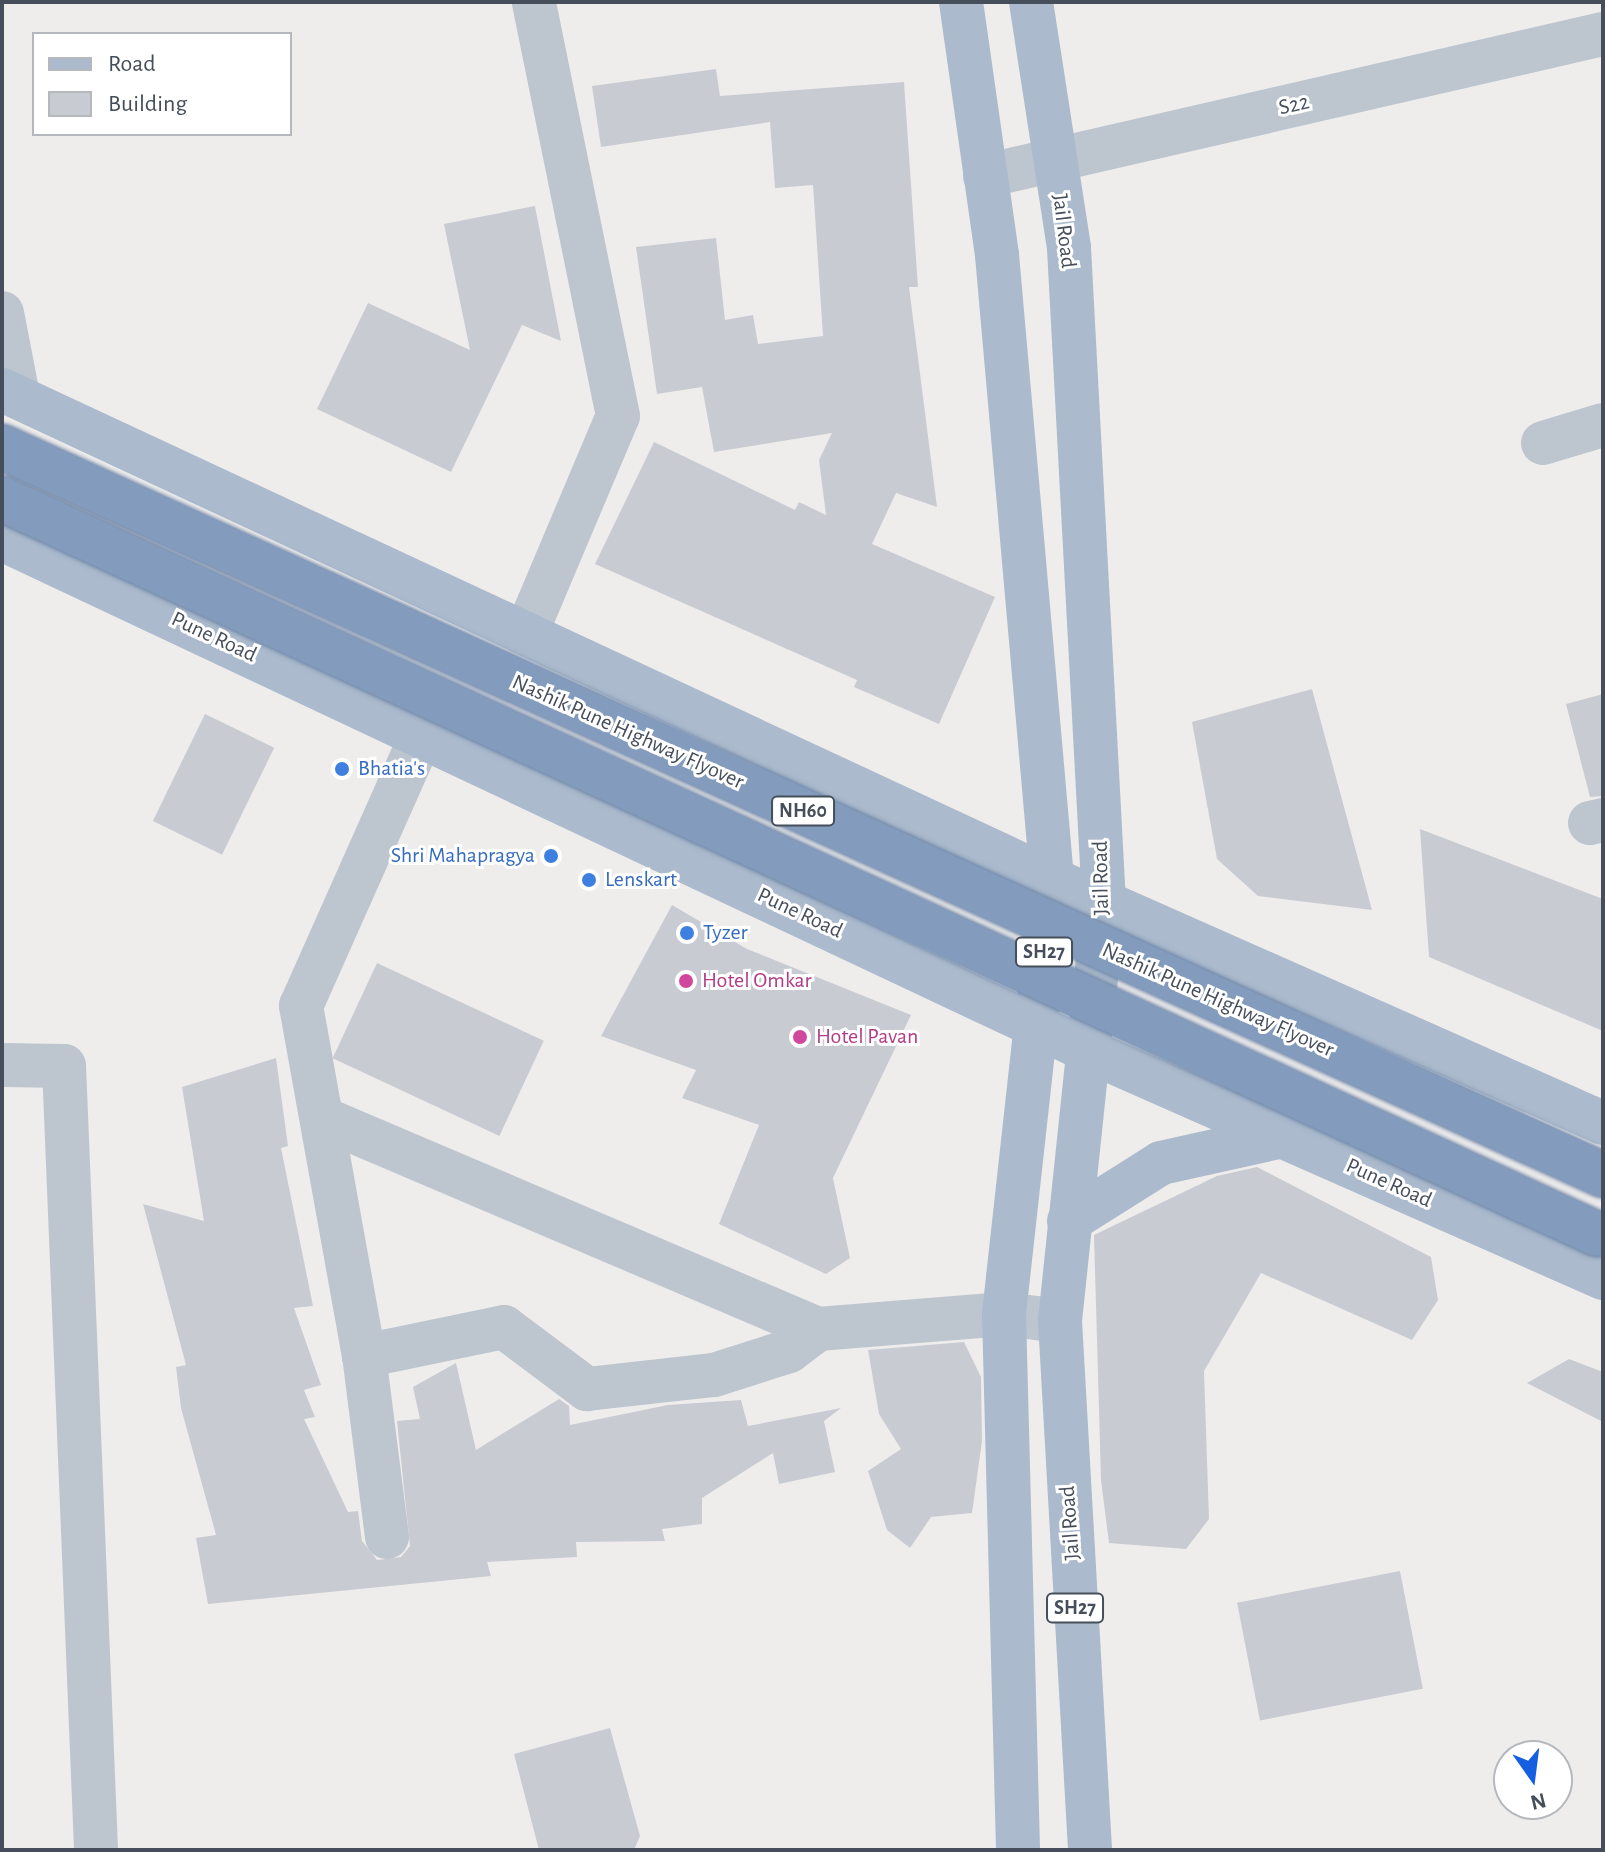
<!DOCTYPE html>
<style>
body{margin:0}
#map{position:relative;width:1605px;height:1852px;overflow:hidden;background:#efedec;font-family:"Alegreya Sans",sans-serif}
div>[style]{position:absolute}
.building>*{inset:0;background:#c9cbd3;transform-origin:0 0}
.minor>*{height:44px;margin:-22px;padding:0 22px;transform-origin:22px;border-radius:22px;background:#bdc6cf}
.major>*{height:44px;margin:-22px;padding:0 22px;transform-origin:22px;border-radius:22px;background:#abbacc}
.bridges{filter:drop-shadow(0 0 2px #6e86a8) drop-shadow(0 0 2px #6e86a8)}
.highway-bridge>*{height:44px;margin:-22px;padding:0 22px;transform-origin:22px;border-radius:22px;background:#839bbd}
.dots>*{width:22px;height:22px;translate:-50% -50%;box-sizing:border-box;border:4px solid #fff;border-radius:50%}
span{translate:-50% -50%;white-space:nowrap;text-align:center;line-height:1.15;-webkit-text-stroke:6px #fff;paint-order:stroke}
.shield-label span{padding:2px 6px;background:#fff;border:2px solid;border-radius:6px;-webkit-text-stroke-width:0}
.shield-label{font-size:20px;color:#454e5a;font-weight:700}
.street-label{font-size:22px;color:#454e5a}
.shop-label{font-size:22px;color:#366cbe}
.left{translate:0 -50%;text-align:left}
.right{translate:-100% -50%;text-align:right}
.hotel-label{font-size:22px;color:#b23c85}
.frame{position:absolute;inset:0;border:4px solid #454e5a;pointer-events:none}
.legend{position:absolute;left:32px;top:32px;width:260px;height:104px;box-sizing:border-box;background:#fff;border:2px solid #b5b8bd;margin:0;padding:10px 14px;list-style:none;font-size:24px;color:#454e5a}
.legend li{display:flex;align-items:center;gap:16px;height:40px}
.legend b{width:40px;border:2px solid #b5b8bd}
.north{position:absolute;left:1493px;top:1740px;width:80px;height:80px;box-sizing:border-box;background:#fff;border:2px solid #b5b8bd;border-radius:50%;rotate:166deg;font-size:22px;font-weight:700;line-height:32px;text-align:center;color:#454e5a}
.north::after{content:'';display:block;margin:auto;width:28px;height:36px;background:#165fe0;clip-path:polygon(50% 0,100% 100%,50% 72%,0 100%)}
</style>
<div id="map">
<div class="building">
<i style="clip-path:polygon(716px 69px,720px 96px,904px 82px,918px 287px,909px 287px,937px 507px,896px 493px,872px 544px,995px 597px,939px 724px,854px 687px,857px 680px,595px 564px,654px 442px,795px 510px,799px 502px,826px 515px,819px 460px,832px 433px,714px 452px,702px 387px,657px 394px,636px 247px,716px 238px,725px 320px,753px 315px,758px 344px,823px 336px,813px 185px,775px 188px,770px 122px,601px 147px,592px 86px)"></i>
<i style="clip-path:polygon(535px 206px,561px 341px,522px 325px,451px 472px,317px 409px,368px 303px,470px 350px,444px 224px)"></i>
<i style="clip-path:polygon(1312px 689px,1372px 910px,1258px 896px,1217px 859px,1192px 722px)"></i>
<i style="clip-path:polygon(1603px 694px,1603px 796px,1590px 797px,1566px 704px)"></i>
<i style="left:205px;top:714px;width:77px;height:119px;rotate:26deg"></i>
<i style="clip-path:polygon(1420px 829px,1603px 899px,1603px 1031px,1429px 957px)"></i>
<i style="clip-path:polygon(672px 905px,747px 949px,911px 1015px,833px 1178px,850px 1258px,826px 1274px,719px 1224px,759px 1125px,682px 1098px,696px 1070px,601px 1036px)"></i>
<i style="left:377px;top:963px;width:184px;height:105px;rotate:25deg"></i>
<i style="clip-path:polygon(276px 1058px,288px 1146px,281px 1148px,313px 1306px,294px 1308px,321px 1385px,304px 1390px,315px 1417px,304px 1419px,348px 1512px,358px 1511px,362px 1541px,377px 1560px,401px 1557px,410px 1546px,397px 1421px,420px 1419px,413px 1387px,456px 1363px,476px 1450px,559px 1399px,569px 1406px,570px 1425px,668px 1405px,741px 1400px,748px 1426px,841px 1408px,824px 1421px,835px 1472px,779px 1484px,773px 1453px,702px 1498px,702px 1524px,662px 1529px,665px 1541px,576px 1542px,577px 1557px,487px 1562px,491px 1576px,208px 1604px,196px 1538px,216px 1535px,181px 1408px,176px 1367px,186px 1365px,143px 1204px,204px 1221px,182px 1087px)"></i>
<i style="clip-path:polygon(1257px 1167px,1431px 1257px,1438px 1300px,1412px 1340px,1261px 1273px,1204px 1371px,1209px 1519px,1186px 1549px,1109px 1543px,1101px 1480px,1094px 1235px,1217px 1176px)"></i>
<i style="clip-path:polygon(964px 1342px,981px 1377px,982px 1441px,972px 1513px,931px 1517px,910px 1548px,887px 1530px,868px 1471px,901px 1449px,879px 1414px,868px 1350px)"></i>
<i style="clip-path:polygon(1569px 1359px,1603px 1372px,1603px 1422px,1527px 1383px)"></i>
<i style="left:1400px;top:1571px;width:120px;height:166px;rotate:79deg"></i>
<i style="clip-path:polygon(610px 1728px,640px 1836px,634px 1850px,539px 1850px,514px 1754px)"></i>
</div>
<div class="minor">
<i style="left:985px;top:176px;width:634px;rotate:-12.94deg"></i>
<i style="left:2px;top:313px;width:85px;rotate:79.1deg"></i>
<i style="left:1543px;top:443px;width:63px;rotate:-16.7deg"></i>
<i style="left:527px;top:631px;width:233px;rotate:-67.1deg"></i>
<i style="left:618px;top:416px;width:422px;rotate:-101.5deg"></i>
<i style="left:1590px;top:823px;width:13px;rotate:-13deg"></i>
<i style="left:2px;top:1065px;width:62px;rotate:0.9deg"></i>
<i style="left:64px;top:1066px;width:785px;rotate:87.66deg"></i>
<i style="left:322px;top:1118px;width:539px;rotate:23.05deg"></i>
<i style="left:818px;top:1329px;width:187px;rotate:-4.6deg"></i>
<i style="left:1004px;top:1314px;width:56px;rotate:7.1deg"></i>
<i style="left:364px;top:1356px;width:143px;rotate:-11.7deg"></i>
<i style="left:504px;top:1327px;width:104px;rotate:36.8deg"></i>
<i style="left:587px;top:1389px;width:128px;rotate:-6.3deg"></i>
<i style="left:714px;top:1375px;width:79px;rotate:-17.7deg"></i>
<i style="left:789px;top:1351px;width:36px;rotate:-37deg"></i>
<i style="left:387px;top:1537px;width:182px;rotate:-97.2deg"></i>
<i style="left:364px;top:1356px;width:356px;rotate:-100.2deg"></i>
<i style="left:301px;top:1006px;width:298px;rotate:-66deg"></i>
</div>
<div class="major">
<i style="left:961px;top:2px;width:256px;rotate:81.9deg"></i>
<i style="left:997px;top:255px;width:626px;rotate:84.96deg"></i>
<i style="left:1052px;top:879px;width:438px;rotate:96.3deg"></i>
<i style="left:1004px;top:1314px;width:536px;rotate:88.5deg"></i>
<i style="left:1031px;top:2px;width:249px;rotate:81.2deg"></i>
<i style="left:1069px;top:248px;width:655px;rotate:86.94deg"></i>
<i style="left:1104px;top:902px;width:421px;rotate:96deg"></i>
<i style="left:1060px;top:1321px;width:530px;rotate:86.75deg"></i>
<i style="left:2px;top:390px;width:1158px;rotate:24.97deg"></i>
<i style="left:1052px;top:879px;width:603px;rotate:23.89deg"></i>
<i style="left:2px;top:539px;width:1204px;rotate:25.22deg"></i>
<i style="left:1091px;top:1052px;width:560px;rotate:23.82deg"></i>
<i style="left:1069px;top:1221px;width:109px;rotate:-32.2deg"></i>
<i style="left:1161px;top:1163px;width:125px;rotate:-12.5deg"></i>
</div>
<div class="bridges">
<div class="highway-bridge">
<i style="left:2px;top:447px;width:1759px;rotate:24.45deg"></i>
<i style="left:2px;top:499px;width:1756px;rotate:24.74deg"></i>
</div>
</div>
<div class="dots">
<i style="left:342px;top:769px;background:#3f7fe0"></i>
<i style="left:551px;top:856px;background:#3f7fe0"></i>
<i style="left:589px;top:880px;background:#3f7fe0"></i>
<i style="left:687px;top:933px;background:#3f7fe0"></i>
<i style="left:686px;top:981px;background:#d1479c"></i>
<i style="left:800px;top:1037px;background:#d1479c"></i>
</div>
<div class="shield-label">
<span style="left:803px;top:811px">NH60</span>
<span style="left:1044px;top:952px">SH27</span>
<span style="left:1075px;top:1608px">SH27</span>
</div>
<div class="street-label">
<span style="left:1294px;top:105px;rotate:-13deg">S22</span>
<span style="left:1064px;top:231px;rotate:83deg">Jail Road</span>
<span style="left:214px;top:637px;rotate:25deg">Pune Road</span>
<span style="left:628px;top:732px;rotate:24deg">Nashik Pune Highway Flyover</span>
<span style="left:1101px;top:878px;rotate:-91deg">Jail Road</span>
<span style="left:800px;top:913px;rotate:25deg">Pune Road</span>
<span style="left:1218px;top:1000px;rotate:24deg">Nashik Pune Highway Flyover</span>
<span style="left:1389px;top:1183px;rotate:24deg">Pune Road</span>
<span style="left:1070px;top:1523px;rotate:-94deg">Jail Road</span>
</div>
<div class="shop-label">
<span class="left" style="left:358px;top:769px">Bhatia's</span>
<span class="right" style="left:535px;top:856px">Shri Mahapragya</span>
<span class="left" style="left:605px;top:880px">Lenskart</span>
<span class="left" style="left:703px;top:933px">Tyzer</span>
</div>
<div class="hotel-label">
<span class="left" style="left:702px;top:981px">Hotel Omkar</span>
<span class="left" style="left:816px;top:1037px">Hotel Pavan</span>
</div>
<div class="frame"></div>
<ul class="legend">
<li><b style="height:10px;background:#abbacc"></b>Road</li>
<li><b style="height:22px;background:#c9cbd3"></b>Building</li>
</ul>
<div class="north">N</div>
</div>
